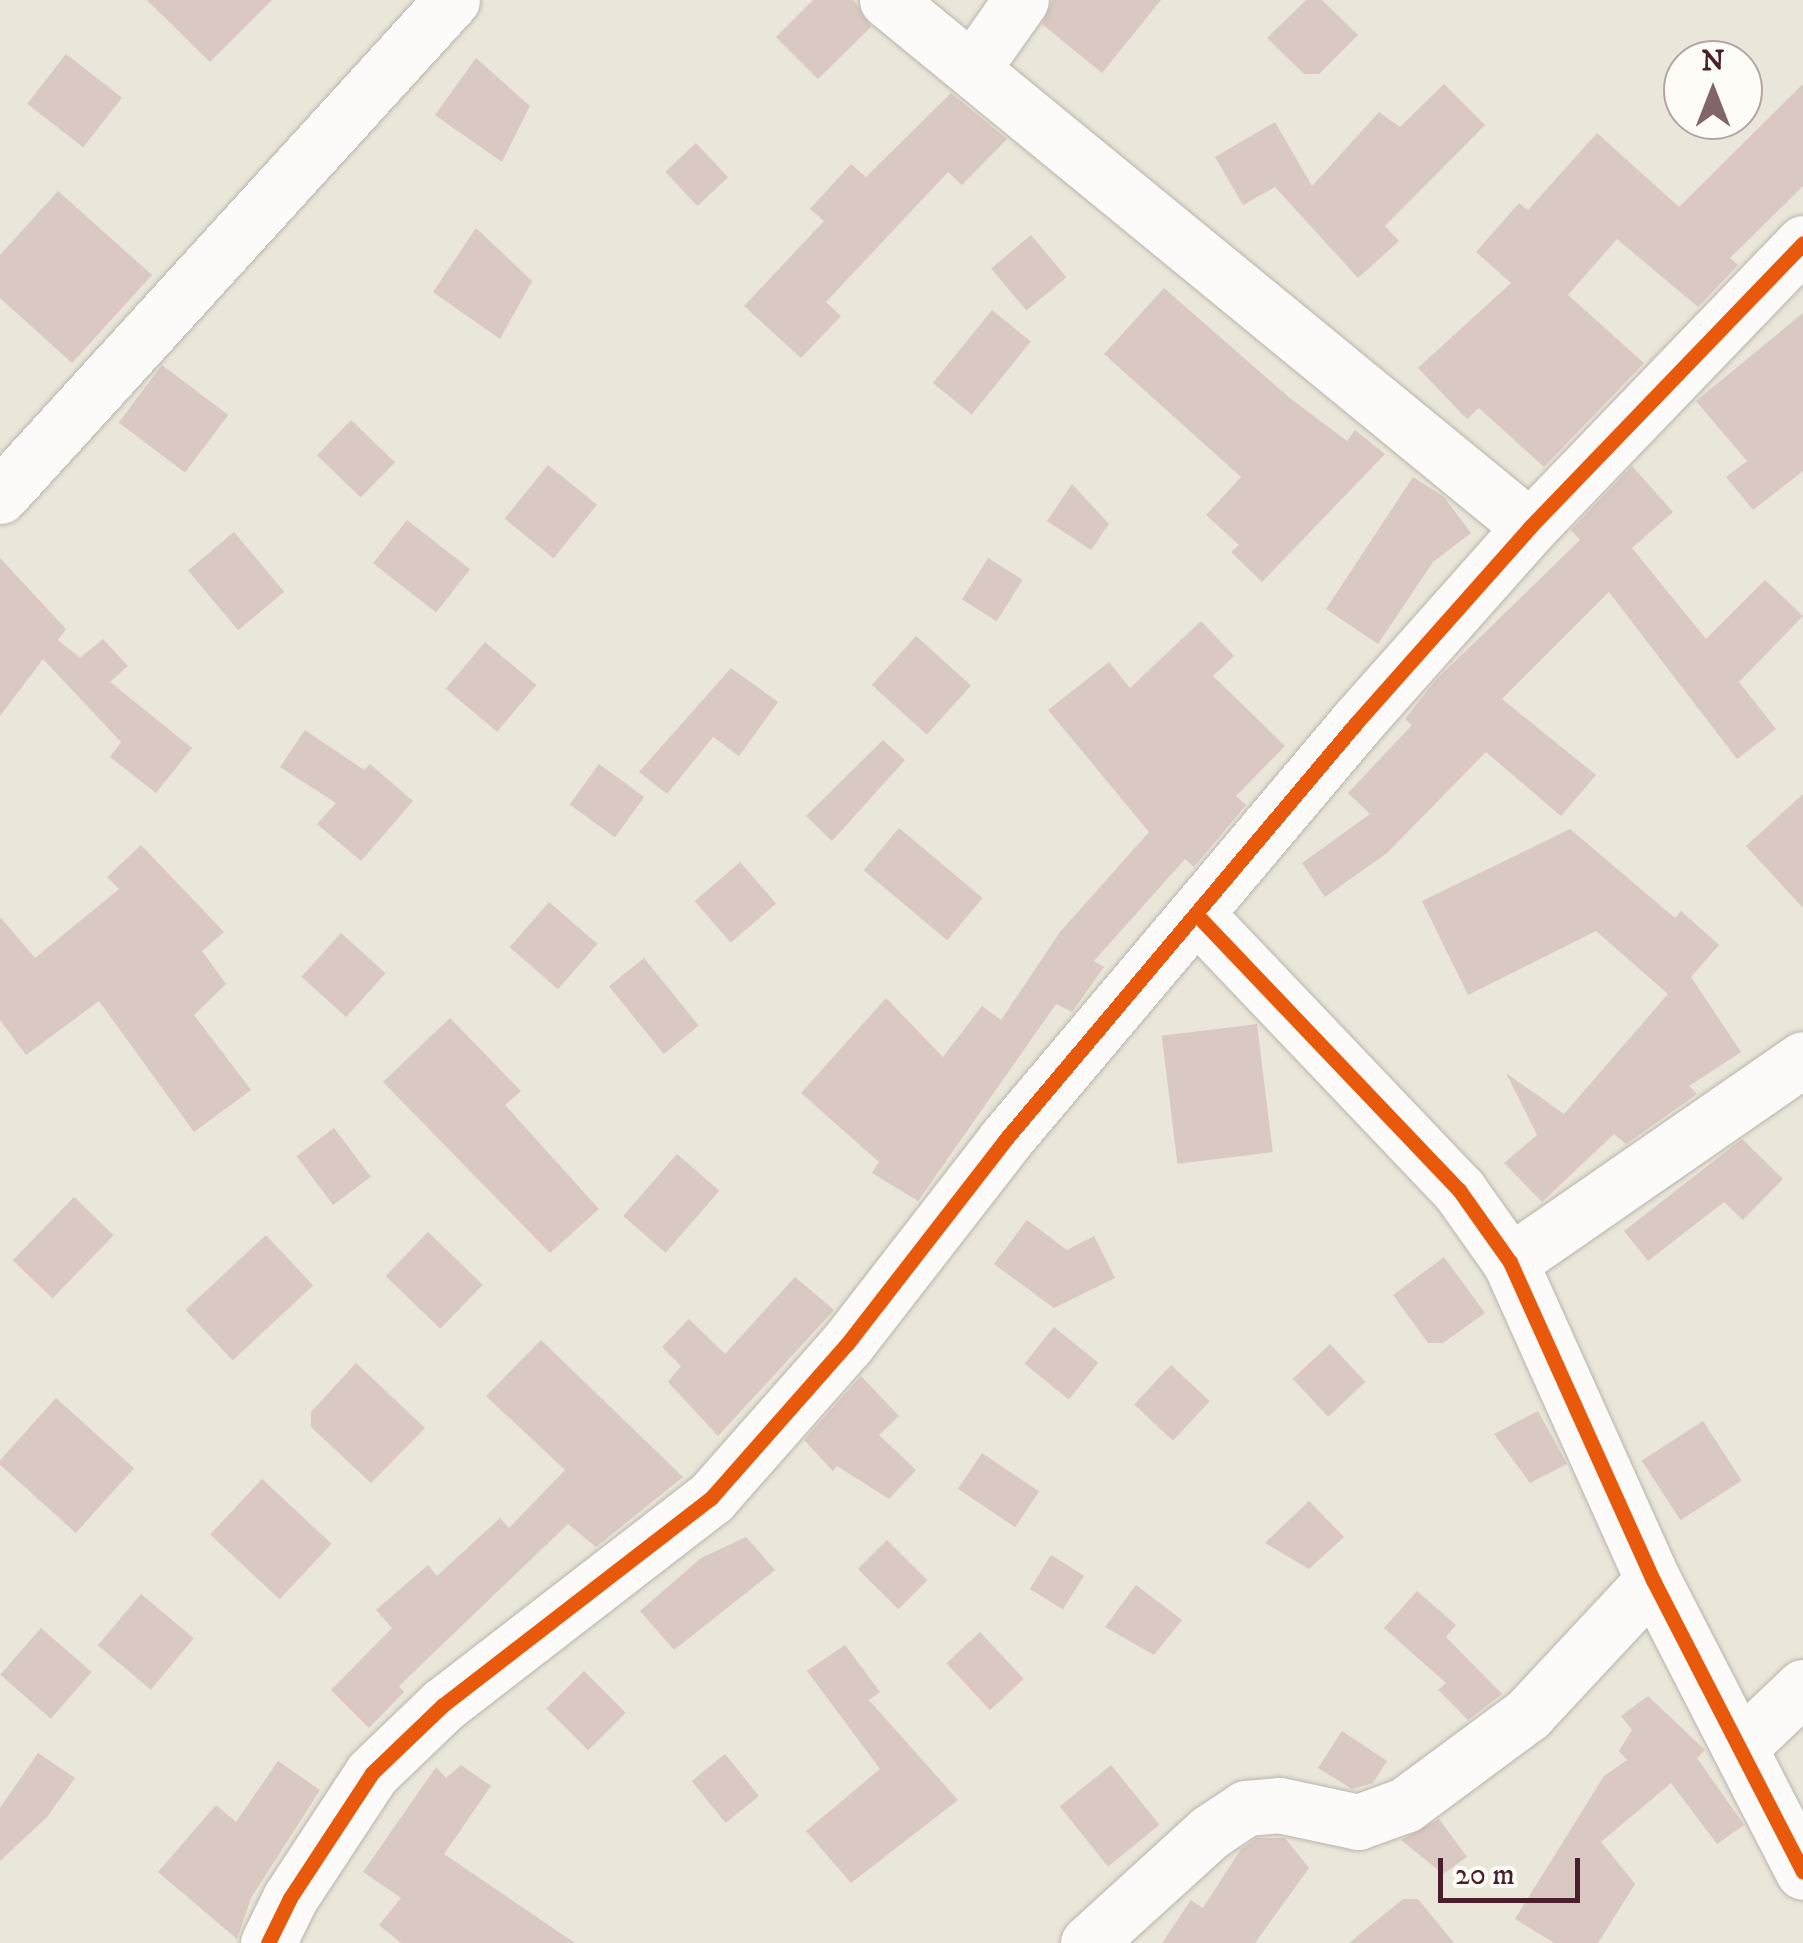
<!DOCTYPE html>
<style>
body{margin:0}
#map{position:relative;width:1803px;height:1943px;overflow:hidden;background:#eae7da;font-family:"IM FELL DW Pica",serif}
div>[style]{position:absolute}
.building>*{inset:0;background:#dac8c2;transform-origin:0 0}
.roads{filter:drop-shadow(0 0 2px #bbb4ad) drop-shadow(0 0 2px #bbb4ad)}
.minor>*{height:55px;margin:-27.5px;padding:0 27.5px;transform-origin:27.5px;border-radius:27.5px;background:#fcfbf9}
.cycleway>*{height:15px;margin:-7.5px;padding:0 7.5px;transform-origin:7.5px;border-radius:7.5px;background:#e8590c}
span{translate:-50% -50%;white-space:nowrap;text-align:center;line-height:1.15;-webkit-text-stroke:9px #fdfcf7;paint-order:stroke}
.north{position:absolute;left:1663px;top:40px;width:100px;height:100px;box-sizing:border-box;background:#fdfcf7;border:2px solid #b5a4a5;border-radius:50%;rotate:0deg;font-size:28px;font-weight:700;line-height:40px;text-align:center;color:#4a1f2b}
.north::after{content:'';display:block;margin:auto;width:35px;height:45px;background:#826568;clip-path:polygon(50% 0,100% 100%,50% 72%,0 100%)}
.scale{position:absolute;left:1438px;top:1858px;width:142px;height:45px;box-sizing:border-box;border:5px solid #4a1f2b;border-top:0;padding-left:12px;font-size:30px;line-height:35px;white-space:nowrap;color:#4a1f2b;-webkit-text-stroke:8px #fdfcf7;paint-order:stroke}
</style>
<div id="map">
<div class="building">
<i style="clip-path:polygon(147px 0,272px 0,210px 62px)"></i>
<i style="clip-path:polygon(813px 0,854px 0,871px 27px,818px 79px,776px 37px)"></i>
<i style="clip-path:polygon(1052px 0,1161px 0,1102px 73px,1042px 24px)"></i>
<i style="clip-path:polygon(1306px 0,1322px 0,1358px 35px,1319px 74px,1304px 74px,1267px 38px)"></i>
<i style="left:66px;top:54px;width:71px;height:63px;rotate:38deg"></i>
<i style="clip-path:polygon(476px 58px,530px 106px,502px 162px,435px 115px)"></i>
<i style="clip-path:polygon(1444px 84px,1485px 125px,1385px 226px,1399px 241px,1358px 278px,1275px 187px,1243px 205px,1215px 157px,1275px 122px,1312px 186px,1379px 112px,1400px 127px)"></i>
<i style="clip-path:polygon(1803px 84px,1803px 186px,1730px 258px,1738px 265px,1698px 307px,1617px 239px,1568px 295px,1644px 363px,1544px 467px,1479px 408px,1467px 419px,1418px 368px,1511px 283px,1476px 252px,1519px 203px,1528px 210px,1597px 133px,1679px 207px)"></i>
<i style="clip-path:polygon(951px 93px,1007px 139px,962px 185px,948px 172px,826px 302px,841px 316px,801px 358px,744px 306px,824px 221px,810px 209px,851px 164px,866px 177px)"></i>
<i style="left:696px;top:143px;width:47px;height:42px;rotate:47deg"></i>
<i style="clip-path:polygon(58px 191px,152px 275px,72px 363px,0 298px,0 255px)"></i>
<i style="clip-path:polygon(476px 228px,532px 281px,500px 339px,433px 292px)"></i>
<i style="left:1031px;top:235px;width:55px;height:52px;rotate:50deg"></i>
<i style="clip-path:polygon(1164px 288px,1291px 399px,1347px 441px,1355px 430px,1385px 454px,1262px 582px,1231px 552px,1239px 545px,1206px 515px,1241px 477px,1104px 354px)"></i>
<i style="left:992px;top:310px;width:50px;height:94px;rotate:39deg"></i>
<i style="clip-path:polygon(1803px 313px,1803px 471px,1753px 510px,1726px 477px,1747px 461px,1696px 401px)"></i>
<i style="left:162px;top:365px;width:83px;height:72px;rotate:37deg"></i>
<i style="left:351px;top:420px;width:61px;height:49px;rotate:44deg"></i>
<i style="left:548px;top:465px;width:63px;height:69px;rotate:39deg"></i>
<i style="clip-path:polygon(1632px 466px,1673px 512px,1632px 548px,1706px 639px,1765px 580px,1803px 616px,1739px 682px,1776px 729px,1737px 759px,1609px 592px,1502px 699px,1596px 775px,1561px 816px,1486px 752px,1387px 853px,1325px 897px,1302px 863px,1370px 814px,1348px 793px,1412px 725px,1405px 719px,1436px 680px,1580px 540px,1571px 530px)"></i>
<i style="clip-path:polygon(1413px 477px,1444px 497px,1471px 533px,1433px 562px,1378px 644px,1326px 609px)"></i>
<i style="clip-path:polygon(1072px 484px,1109px 524px,1091px 550px,1047px 521px)"></i>
<i style="left:407px;top:520px;width:80px;height:55px;rotate:38deg"></i>
<i style="left:234px;top:532px;width:78px;height:60px;rotate:50deg"></i>
<i style="clip-path:polygon(0 558px,66px 629px,58px 640px,80px 658px,103px 639px,128px 666px,110px 682px,192px 748px,156px 793px,110px 757px,121px 742px,43px 659px,0 716px)"></i>
<i style="left:988px;top:558px;width:41px;height:49px;rotate:32deg"></i>
<i style="clip-path:polygon(1201px 621px,1234px 656px,1213px 676px,1285px 746px,1236px 796px,1246px 805px,1194px 867px,1185px 859px,1094px 961px,1104px 967px,1072px 1012px,1056px 1004px,918px 1201px,872px 1173px,879px 1162px,801px 1093px,886px 998px,943px 1057px,982px 1006px,1001px 1020px,1060px 932px,1149px 832px,1048px 710px,1109px 662px,1130px 688px)"></i>
<i style="left:916px;top:636px;width:74px;height:66px;rotate:42deg"></i>
<i style="left:485px;top:642px;width:67px;height:61px;rotate:40deg"></i>
<i style="clip-path:polygon(731px 668px,778px 702px,739px 756px,713px 737px,667px 794px,639px 772px)"></i>
<i style="clip-path:polygon(305px 730px,364px 770px,370px 764px,413px 801px,361px 861px,317px 824px,336px 803px,280px 767px)"></i>
<i style="clip-path:polygon(883px 740px,905px 760px,832px 841px,806px 816px)"></i>
<i style="left:599px;top:764px;width:56px;height:50px;rotate:36deg"></i>
<i style="clip-path:polygon(1803px 794px,1803px 908px,1746px 846px)"></i>
<i style="left:899px;top:828px;width:109px;height:55px;rotate:40deg"></i>
<i style="clip-path:polygon(1570px 829px,1675px 918px,1681px 911px,1719px 945px,1691px 977px,1741px 1052px,1689px 1086px,1697px 1094px,1626px 1144px,1614px 1134px,1542px 1202px,1504px 1163px,1537px 1135px,1506px 1073px,1564px 1114px,1668px 994px,1596px 931px,1468px 995px,1422px 901px)"></i>
<i style="clip-path:polygon(141px 845px,224px 932px,202px 951px,226px 984px,194px 1015px,251px 1090px,194px 1132px,99px 1001px,26px 1055px,0 1020px,0 917px,35px 958px,119px 889px,107px 877px)"></i>
<i style="left:740px;top:862px;width:55px;height:60px;rotate:49deg"></i>
<i style="left:549px;top:902px;width:64px;height:60px;rotate:41deg"></i>
<i style="left:341px;top:933px;width:60px;height:59px;rotate:42deg"></i>
<i style="left:644px;top:958px;width:87px;height:45px;rotate:51deg"></i>
<i style="clip-path:polygon(450px 1018px,521px 1091px,505px 1105px,599px 1209px,550px 1253px,383px 1082px)"></i>
<i style="left:1257px;top:1024px;width:129px;height:96px;rotate:83deg"></i>
<i style="left:334px;top:1128px;width:61px;height:47px;rotate:53deg"></i>
<i style="clip-path:polygon(1742px 1139px,1783px 1179px,1743px 1220px,1724px 1202px,1648px 1261px,1624px 1231px)"></i>
<i style="left:677px;top:1154px;width:56px;height:82px;rotate:41deg"></i>
<i style="left:74px;top:1197px;width:55px;height:88px;rotate:44deg"></i>
<i style="clip-path:polygon(1027px 1220px,1067px 1250px,1094px 1236px,1115px 1278px,1054px 1308px,994px 1264px)"></i>
<i style="left:428px;top:1232px;width:76px;height:61px;rotate:44deg"></i>
<i style="left:266px;top:1235px;width:69px;height:110px;rotate:47deg"></i>
<i style="clip-path:polygon(1444px 1257px,1485px 1313px,1443px 1343px,1428px 1343px,1393px 1295px)"></i>
<i style="clip-path:polygon(795px 1277px,834px 1310px,718px 1436px,668px 1382px,681px 1366px,662px 1347px,689px 1319px,725px 1354px)"></i>
<i style="left:1054px;top:1327px;width:57px;height:47px;rotate:39deg"></i>
<i style="clip-path:polygon(541px 1340px,683px 1477px,596px 1547px,568px 1524px,399px 1686px,404px 1692px,369px 1728px,331px 1690px,392px 1628px,376px 1610px,428px 1565px,437px 1576px,500px 1518px,509px 1528px,565px 1470px,486px 1396px)"></i>
<i style="left:1330px;top:1344px;width:52px;height:51px;rotate:47deg"></i>
<i style="clip-path:polygon(356px 1363px,425px 1428px,371px 1483px,311px 1427px,311px 1412px)"></i>
<i style="left:1171px;top:1365px;width:53px;height:54px;rotate:43deg"></i>
<i style="clip-path:polygon(861px 1376px,899px 1416px,879px 1435px,916px 1470px,889px 1499px,837px 1466px,833px 1471px,804px 1440px)"></i>
<i style="left:56px;top:1398px;width:105px;height:87px;rotate:42deg"></i>
<i style="clip-path:polygon(1538px 1411px,1567px 1464px,1530px 1483px,1494px 1434px)"></i>
<i style="left:1703px;top:1421px;width:71px;height:73px;rotate:57deg"></i>
<i style="left:982px;top:1453px;width:69px;height:43px;rotate:34deg"></i>
<i style="left:262px;top:1479px;width:95px;height:76px;rotate:43deg"></i>
<i style="clip-path:polygon(1309px 1501px,1344px 1537px,1309px 1569px,1265px 1543px)"></i>
<i style="clip-path:polygon(746px 1537px,775px 1570px,674px 1650px,640px 1611px,701px 1558px)"></i>
<i style="left:887px;top:1540px;width:57px;height:41px;rotate:45deg"></i>
<i style="left:1051px;top:1555px;width:39px;height:40px;rotate:32deg"></i>
<i style="clip-path:polygon(1136px 1585px,1182px 1620px,1154px 1655px,1105px 1627px)"></i>
<i style="clip-path:polygon(1417px 1591px,1456px 1625px,1446px 1637px,1502px 1694px,1468px 1720px,1438px 1690px,1446px 1683px,1384px 1628px)"></i>
<i style="left:141px;top:1594px;width:69px;height:67px;rotate:40deg"></i>
<i style="left:41px;top:1628px;width:67px;height:62px;rotate:41deg"></i>
<i style="left:980px;top:1632px;width:64px;height:46px;rotate:47deg"></i>
<i style="clip-path:polygon(845px 1645px,880px 1692px,869px 1700px,958px 1800px,851px 1883px,806px 1831px,880px 1769px,807px 1671px)"></i>
<i style="left:584px;top:1671px;width:59px;height:53px;rotate:45deg"></i>
<i style="clip-path:polygon(1648px 1696px,1705px 1750px,1697px 1758px,1744px 1825px,1717px 1844px,1671px 1783px,1601px 1842px,1635px 1884px,1598px 1943px,1554px 1943px,1515px 1919px,1604px 1776px,1627px 1760px,1619px 1751px,1632px 1730px,1621px 1716px)"></i>
<i style="clip-path:polygon(1342px 1731px,1387px 1761px,1373px 1783px,1352px 1789px,1318px 1768px)"></i>
<i style="clip-path:polygon(38px 1753px,75px 1778px,47px 1817px,0 1861px,0 1808px)"></i>
<i style="left:725px;top:1754px;width:54px;height:43px;rotate:51deg"></i>
<i style="clip-path:polygon(278px 1761px,320px 1790px,251px 1898px,237px 1939px,158px 1872px,216px 1805px,236px 1822px)"></i>
<i style="clip-path:polygon(461px 1765px,491px 1786px,444px 1854px,575px 1943px,401px 1943px,379px 1925px,401px 1898px,363px 1872px,436px 1767px,446px 1778px)"></i>
<i style="left:1111px;top:1765px;width:77px;height:66px;rotate:51deg"></i>
<i style="clip-path:polygon(1439px 1819px,1467px 1857px,1443px 1874px,1401px 1840px)"></i>
<i style="clip-path:polygon(1257px 1838px,1285px 1838px,1309px 1868px,1255px 1943px,1162px 1943px,1191px 1900px,1203px 1908px,1241px 1849px)"></i>
<i style="clip-path:polygon(1403px 1899px,1418px 1899px,1454px 1943px,1349px 1943px)"></i>
</div>
<div class="roads">
<div class="minor">
<i style="left:887px;top:0;width:831px;rotate:39.34deg"></i>
<i style="left:973px;top:68px;width:83px;rotate:-54.8deg"></i>
<i style="left:0;top:496px;width:671px;rotate:-47.66deg"></i>
<i style="left:1197px;top:915px;width:380px;rotate:46.4deg"></i>
<i style="left:1459px;top:1190px;width:88px;rotate:54.7deg"></i>
<i style="left:1510px;top:1262px;width:349px;rotate:65.8deg"></i>
<i style="left:1653px;top:1580px;width:328px;rotate:62.8deg"></i>
<i style="left:1510px;top:1262px;width:356px;rotate:-34.7deg"></i>
<i style="left:1740px;top:1747px;width:87px;rotate:-43.6deg"></i>
<i style="left:268px;top:1943px;width:50px;rotate:-63.9deg"></i>
<i style="left:290px;top:1898px;width:149px;rotate:-56.7deg"></i>
<i style="left:372px;top:1773px;width:98px;rotate:-43.8deg"></i>
<i style="left:443px;top:1705px;width:339px;rotate:-37.7deg"></i>
<i style="left:711px;top:1498px;width:205px;rotate:-48.6deg"></i>
<i style="left:847px;top:1344px;width:258px;rotate:-52.2deg"></i>
<i style="left:1005px;top:1140px;width:546px;rotate:-49.9deg"></i>
<i style="left:1357px;top:722px;width:261px;rotate:-48.4deg"></i>
<i style="left:1530px;top:527px;width:394px;rotate:-46.1deg"></i>
<i style="left:1088px;top:1943px;width:165px;rotate:-42.3deg"></i>
<i style="left:1210px;top:1832px;width:43px;rotate:-33.7deg"></i>
<i style="left:1246px;top:1808px;width:33px;rotate:-5deg"></i>
<i style="left:1279px;top:1805px;width:81px;rotate:12.1deg"></i>
<i style="left:1358px;top:1822px;width:50px;rotate:-19.9deg"></i>
<i style="left:1405px;top:1805px;width:153px;rotate:-36.5deg"></i>
<i style="left:1528px;top:1714px;width:183px;rotate:-47deg"></i>
</div>
</div>
<div class="cycleway">
<i style="left:1197px;top:915px;width:380px;rotate:46.4deg"></i>
<i style="left:1459px;top:1190px;width:88px;rotate:54.7deg"></i>
<i style="left:1510px;top:1262px;width:349px;rotate:65.8deg"></i>
<i style="left:1653px;top:1580px;width:328px;rotate:62.8deg"></i>
<i style="left:268px;top:1943px;width:50px;rotate:-63.9deg"></i>
<i style="left:290px;top:1898px;width:149px;rotate:-56.7deg"></i>
<i style="left:372px;top:1773px;width:98px;rotate:-43.8deg"></i>
<i style="left:443px;top:1705px;width:339px;rotate:-37.7deg"></i>
<i style="left:711px;top:1498px;width:205px;rotate:-48.6deg"></i>
<i style="left:847px;top:1344px;width:258px;rotate:-52.2deg"></i>
<i style="left:1005px;top:1140px;width:546px;rotate:-49.9deg"></i>
<i style="left:1357px;top:722px;width:261px;rotate:-48.4deg"></i>
<i style="left:1530px;top:527px;width:394px;rotate:-46.1deg"></i>
</div>
<div class="north">N</div>
<div class="scale">20 m</div>
</div>
